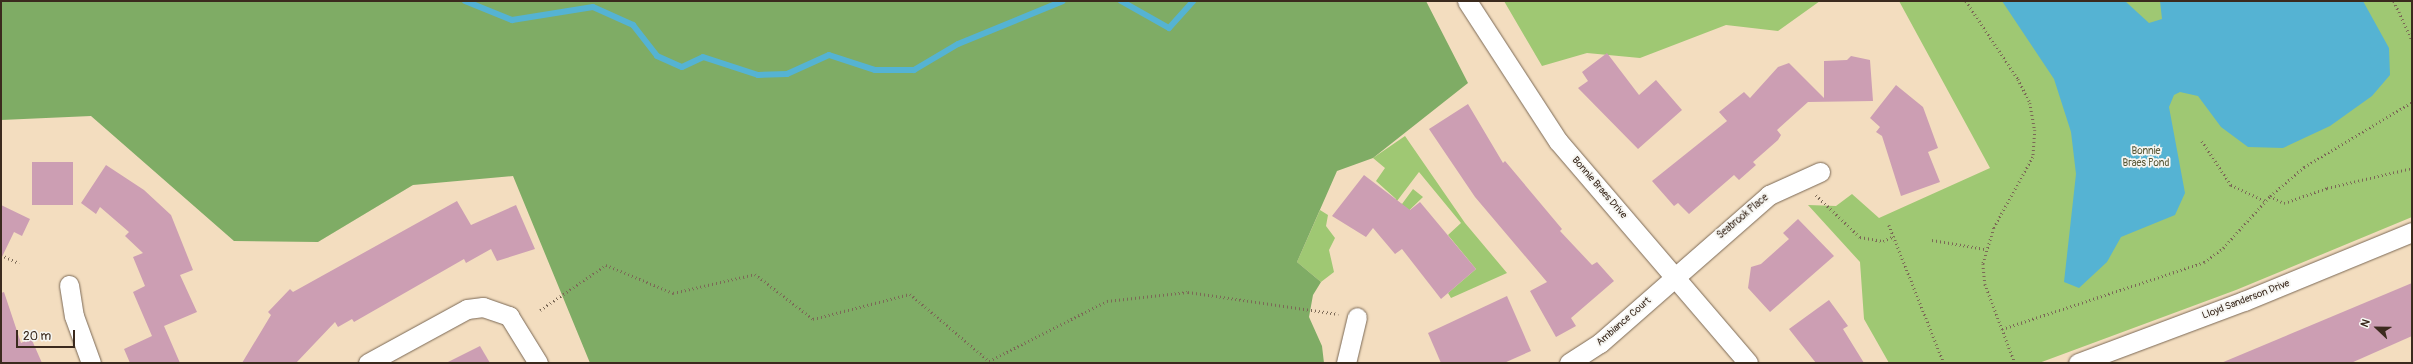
<!DOCTYPE html>
<style>
body{margin:0}
#map{position:relative;width:2413px;height:364px;overflow:hidden;background:#f3ddbf;font-family:Pangolin,sans-serif}
div>[style]{position:absolute}
.green>*{inset:0;background:#9fc873}
.forest>*{inset:0;background:#7fac65}
.water>*{inset:0;background:#55b3d3}
.stream>*{height:6px;margin:-3px;padding:0 3px;transform-origin:3px;border-radius:3px;background:#55b3d3}
.building>*{inset:0;background:#cc9eb3;transform-origin:0 0}
.path>*{height:2.5px;margin-top:-1.25px;transform-origin:0;background:repeating-linear-gradient(90deg,#7b6956 0 1px,transparent 0 4px)}
.roads{filter:drop-shadow(0 0 1px #7b6956) drop-shadow(0 0 1px #7b6956)}
.minor>*{height:19px;margin:-9.5px;padding:0 9.5px;transform-origin:9.5px;border-radius:9.5px;background:#fff}
span{translate:-50% -50%;white-space:nowrap;text-align:center;line-height:1.15;-webkit-text-stroke:3.5px #f6f6f2;paint-order:stroke}
.park-label{font-size:10px;color:#595938}
.street-label{font-size:10px;color:#3b2a1e}
.frame{position:absolute;inset:0;border:2px solid #3b2a1e;pointer-events:none}
.north{position:absolute;left:2357px;top:308px;width:40px;height:40px;-webkit-text-stroke:3px #f6f6f2;paint-order:stroke;rotate:292deg;font-size:11px;font-weight:700;line-height:16px;text-align:center;color:#3b2a1e}
.north::after{content:'';display:block;margin:auto;width:14px;height:18px;background:#3b2a1e;clip-path:polygon(50% 0,100% 100%,50% 72%,0 100%)}
.scale{position:absolute;left:16px;top:330px;width:59px;height:18px;box-sizing:border-box;border:2px solid #3b2a1e;border-top:0;padding-left:5px;font-size:12px;line-height:14px;white-space:nowrap;color:#3b2a1e;-webkit-text-stroke:3px #f6f6f2;paint-order:stroke}
</style>
<div id="map">
<div class="green">
<i style="clip-path:polygon(1504px 1px,1820px 1px,1778px 31px,1726px 25px,1640px 58px,1587px 53px,1542px 66px)"></i>
<i style="clip-path:polygon(1899px 1px,2412px 1px,2412px 217px,2236px 290px,2039px 363px,1889px 363px,1864px 319px,1860px 262px,1808px 205px,1836px 206px,1852px 194px,1879px 218px,1990px 168px)"></i>
<i style="clip-path:polygon(1405px 136px,1465px 223px,1507px 273px,1451px 298px,1448px 293px,1476px 269px,1448px 235px,1461px 223px,1419px 172px,1397px 201px,1402px 204px,1413px 189px,1423px 197px,1393px 226px,1396px 199px,1376px 181px,1385px 168px,1373px 158px)"></i>
<i style="clip-path:polygon(1320px 210px,1328px 215px,1326px 226px,1335px 238px,1329px 250px,1334px 272px,1321px 282px,1297px 262px)"></i>
</div>
<div class="forest">
<i style="clip-path:polygon(1px 1px,1426px 1px,1468px 83px,1373px 158px,1337px 171px,1297px 262px,1321px 282px,1313px 295px,1309px 317px,1322px 346px,1324px 363px,590px 363px,513px 176px,413px 185px,318px 242px,234px 241px,91px 116px,1px 120px)"></i>
</div>
<div class="water">
<i style="clip-path:polygon(2002px 1px,2125px 1px,2149px 23px,2162px 19px,2160px 1px,2363px 1px,2389px 48px,2390px 75px,2372px 96px,2330px 126px,2283px 148px,2248px 147px,2221px 127px,2198px 96px,2180px 92px,2174px 95px,2169px 107px,2185px 193px,2175px 215px,2121px 237px,2107px 262px,2079px 288px,2064px 282px,2076px 174px,2071px 132px,2054px 79px)"></i>
</div>
<div class="stream">
<i style="left:465px;top:1px;width:51px;rotate:22deg"></i>
<i style="left:512px;top:20px;width:82px;rotate:-9.1deg"></i>
<i style="left:593px;top:7px;width:44px;rotate:24.2deg"></i>
<i style="left:633px;top:25px;width:39px;rotate:52deg"></i>
<i style="left:657px;top:56px;width:27px;rotate:24deg"></i>
<i style="left:682px;top:67px;width:23px;rotate:-25deg"></i>
<i style="left:703px;top:57px;width:58px;rotate:18.1deg"></i>
<i style="left:758px;top:75px;width:29px;rotate:-2deg"></i>
<i style="left:787px;top:74px;width:46px;rotate:-24.3deg"></i>
<i style="left:829px;top:55px;width:48px;rotate:18.1deg"></i>
<i style="left:875px;top:70px;width:39px"></i>
<i style="left:914px;top:70px;width:51px;rotate:-30.6deg"></i>
<i style="left:958px;top:44px;width:113px;rotate:-22.3deg"></i>
<i style="left:1121px;top:1px;width:55px;rotate:29.4deg"></i>
<i style="left:1169px;top:28px;width:36px;rotate:-48deg"></i>
</div>
<div class="building">
<i style="clip-path:polygon(1607px 53px,1639px 95px,1656px 80px,1682px 110px,1638px 149px,1578px 88px,1588px 81px,1582px 72px)"></i>
<i style="clip-path:polygon(1851px 56px,1870px 60px,1873px 101px,1808px 102px,1777px 130px,1781px 135px,1778px 140px,1753px 162px,1756px 165px,1739px 180px,1734px 175px,1689px 214px,1678px 203px,1674px 206px,1652px 181px,1727px 121px,1719px 112px,1744px 92px,1750px 98px,1778px 67px,1789px 63px,1824px 98px,1824px 61px,1847px 60px)"></i>
<i style="clip-path:polygon(1896px 85px,1923px 107px,1938px 148px,1928px 152px,1940px 182px,1901px 196px,1882px 136px,1876px 132px,1880px 127px,1870px 118px)"></i>
<i style="clip-path:polygon(1468px 104px,1503px 163px,1505px 161px,1562px 229px,1560px 231px,1592px 265px,1597px 262px,1614px 281px,1571px 318px,1576px 326px,1556px 337px,1530px 291px,1547px 282px,1475px 197px,1429px 129px)"></i>
<i style="left:73px;top:162px;width:43px;height:41px;rotate:90deg"></i>
<i style="clip-path:polygon(106px 165px,144px 190px,171px 215px,193px 270px,180px 275px,197px 312px,164px 326px,180px 363px,130px 363px,124px 349px,152px 336px,133px 292px,145px 286px,133px 257px,143px 253px,125px 236px,129px 232px,100px 207px,96px 214px,81px 203px)"></i>
<i style="clip-path:polygon(1364px 175px,1410px 210px,1420px 202px,1476px 269px,1441px 299px,1402px 249px,1395px 254px,1373px 228px,1366px 237px,1332px 216px)"></i>
<i style="clip-path:polygon(457px 201px,471px 225px,516px 205px,535px 249px,497px 261px,491px 249px,466px 263px,464px 259px,354px 322px,352px 319px,338px 327px,335px 322px,296px 363px,242px 363px,271px 315px,268px 312px,290px 289px,293px 292px)"></i>
<i style="clip-path:polygon(1px 205px,30px 219px,22px 236px,14px 232px,1px 259px)"></i>
<i style="clip-path:polygon(1798px 219px,1834px 256px,1770px 312px,1748px 288px,1751px 267px,1761px 264px,1789px 239px,1783px 233px)"></i>
<i style="clip-path:polygon(2412px 283px,2412px 336px,2351px 363px,2221px 363px)"></i>
<i style="clip-path:polygon(4px 292px,21px 343px,31px 338px,42px 363px,1px 363px,1px 293px)"></i>
<i style="clip-path:polygon(1507px 296px,1531px 351px,1504px 363px,1441px 363px,1428px 333px)"></i>
<i style="clip-path:polygon(1829px 300px,1848px 326px,1843px 329px,1864px 363px,1816px 363px,1789px 329px)"></i>
<i style="clip-path:polygon(480px 346px,490px 363px,446px 363px)"></i>
</div>
<div class="path">
<i style="left:1966px;top:1px;width:94px;rotate:56.3deg"></i>
<i style="left:2018px;top:79px;width:27px;rotate:63deg"></i>
<i style="left:2030px;top:103px;width:27px;rotate:80deg"></i>
<i style="left:2035px;top:130px;width:27px;rotate:94deg"></i>
<i style="left:2033px;top:157px;width:81px;rotate:118.8deg"></i>
<i style="left:1994px;top:228px;width:38px;rotate:107deg"></i>
<i style="left:1983px;top:264px;width:20px;rotate:84deg"></i>
<i style="left:1985px;top:284px;width:85px;rotate:69.2deg"></i>
<i style="left:2394px;top:1px;width:43px;rotate:65.2deg"></i>
<i style="left:2202px;top:141px;width:53px;rotate:56.6deg"></i>
<i style="left:2231px;top:185px;width:38px;rotate:25deg"></i>
<i style="left:1816px;top:195px;width:61px;rotate:43.7deg"></i>
<i style="left:1860px;top:237px;width:23px;rotate:10deg"></i>
<i style="left:1883px;top:241px;width:12px;rotate:-24deg"></i>
<i style="left:2270px;top:196px;width:16px;rotate:27deg"></i>
<i style="left:2284px;top:203px;width:46px;rotate:-19.2deg"></i>
<i style="left:2327px;top:188px;width:87px;rotate:-13.2deg"></i>
<i style="left:1889px;top:225px;width:149px;rotate:68.3deg"></i>
<i style="left:1932px;top:240px;width:54px;rotate:9.6deg"></i>
<i style="left:1px;top:255px;width:20px;rotate:24deg"></i>
<i style="left:540px;top:310px;width:80px;rotate:-34.3deg"></i>
<i style="left:606px;top:265px;width:73px;rotate:22.7deg"></i>
<i style="left:673px;top:293px;width:84px;rotate:-13deg"></i>
<i style="left:755px;top:274px;width:73px;rotate:37.8deg"></i>
<i style="left:813px;top:319px;width:100px;rotate:-14.5deg"></i>
<i style="left:910px;top:294px;width:104px;rotate:40.3deg"></i>
<i style="left:989px;top:361px;width:132px;rotate:-27deg"></i>
<i style="left:1107px;top:301px;width:81px;rotate:-6.3deg"></i>
<i style="left:1188px;top:292px;width:152px;rotate:8.3deg"></i>
<i style="left:2002px;top:329px;width:213px;rotate:-18.3deg"></i>
<i style="left:2204px;top:262px;width:24px;rotate:-36deg"></i>
<i style="left:2223px;top:248px;width:70px;rotate:-47.9deg"></i>
<i style="left:2270px;top:196px;width:45px;rotate:-40.5deg"></i>
<i style="left:2304px;top:167px;width:126px;rotate:-31deg"></i>
</div>
<div class="roads">
<div class="minor">
<i style="left:1467px;top:1px;width:167px;rotate:57deg"></i>
<i style="left:1558px;top:141px;width:292px;rotate:49.4deg"></i>
<i style="left:69px;top:285px;width:31px;rotate:81deg"></i>
<i style="left:74px;top:316px;width:50px;rotate:70.1deg"></i>
<i style="left:368px;top:363px;width:113px;rotate:-28.6deg"></i>
<i style="left:467px;top:309px;width:16px;rotate:-7deg"></i>
<i style="left:483px;top:307px;width:28px;rotate:19deg"></i>
<i style="left:509px;top:316px;width:55px;rotate:58.3deg"></i>
<i style="left:1346px;top:363px;width:47px;rotate:-76.6deg"></i>
<i style="left:1569px;top:363px;width:37px;rotate:-33deg"></i>
<i style="left:1600px;top:343px;width:225px;rotate:-41.2deg"></i>
<i style="left:1769px;top:195px;width:56px;rotate:-24.3deg"></i>
<i style="left:2078px;top:363px;width:177px;rotate:-20.5deg"></i>
<i style="left:2244px;top:301px;width:182px;rotate:-22.3deg"></i>
</div>
</div>
<div class="park-label">
<span style="left:2146px;top:157px">Bonnie<br>Braes Pond</span>
</div>
<div class="street-label">
<span style="left:1599px;top:188px;rotate:49deg">Bonnie Braes Drive</span>
<span style="left:1743px;top:217px;rotate:-40deg">Seabrook Place</span>
<span style="left:2246px;top:300px;rotate:-21deg">Lloyd Sanderson Drive</span>
<span style="left:1624px;top:322px;rotate:-41deg">Ambiance Court</span>
</div>
<div class="frame"></div>
<div class="north">N</div>
<div class="scale">20 m</div>
</div>
